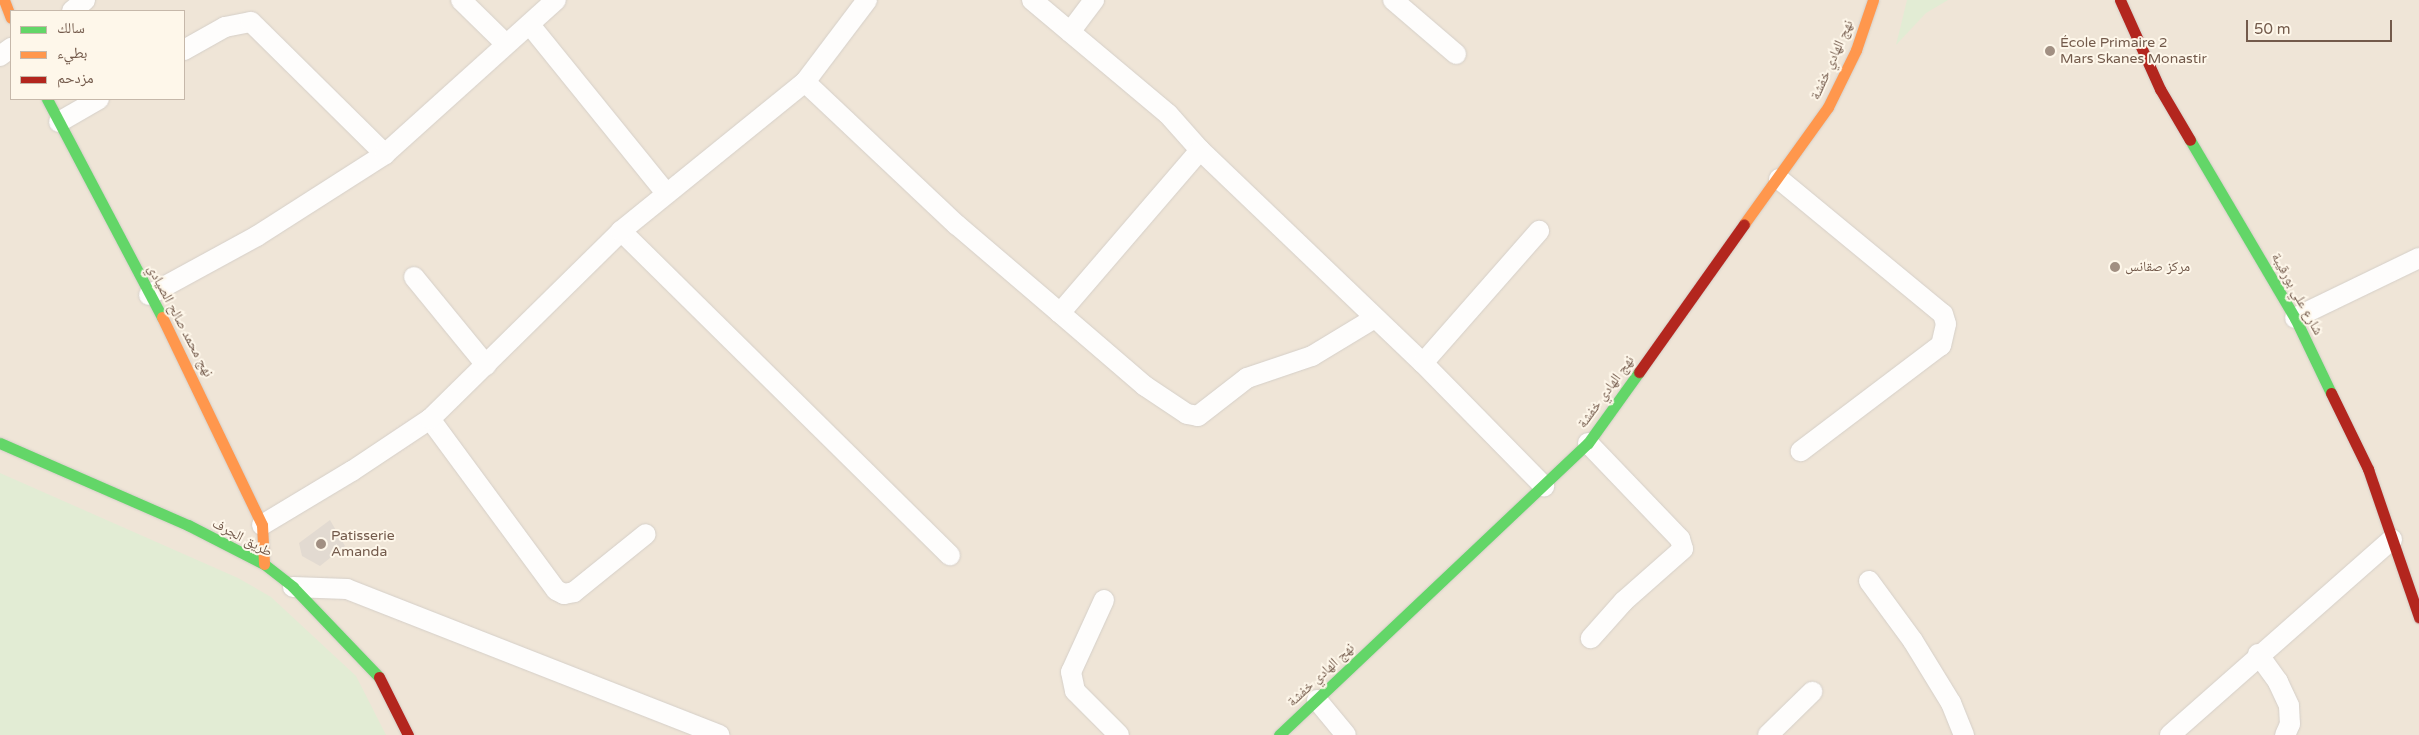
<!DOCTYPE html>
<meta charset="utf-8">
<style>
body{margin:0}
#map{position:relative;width:2419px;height:735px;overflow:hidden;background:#f6f2e9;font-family:"Varela Round","Noto Naskh Arabic",sans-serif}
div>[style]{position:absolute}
.residential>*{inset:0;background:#efe5d7}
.green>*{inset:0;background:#e2ecd4}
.building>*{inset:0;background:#e2dad1}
.roads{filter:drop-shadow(0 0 1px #d5cfc8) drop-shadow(0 0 1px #d5cfc8)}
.street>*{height:20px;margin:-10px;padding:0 10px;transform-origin:10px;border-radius:10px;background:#fefdfc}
.fast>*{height:11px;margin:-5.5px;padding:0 5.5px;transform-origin:5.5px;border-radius:5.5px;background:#63d668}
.slow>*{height:11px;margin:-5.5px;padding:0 5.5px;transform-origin:5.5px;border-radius:5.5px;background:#ff974d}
.jam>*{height:11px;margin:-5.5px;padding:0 5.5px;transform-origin:5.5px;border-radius:5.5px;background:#b3261e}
.dots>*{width:14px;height:14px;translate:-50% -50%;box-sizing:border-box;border:2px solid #fef7ea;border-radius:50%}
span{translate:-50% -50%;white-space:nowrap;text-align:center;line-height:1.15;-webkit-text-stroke:4px #fef7ea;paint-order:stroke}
.poi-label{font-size:14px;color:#735a4b}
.left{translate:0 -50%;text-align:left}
.street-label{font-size:14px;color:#735a4b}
.legend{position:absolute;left:10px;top:10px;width:175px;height:90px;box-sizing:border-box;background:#fef7ea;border:1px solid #c6b8aa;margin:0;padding:6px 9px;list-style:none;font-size:15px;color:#735a4b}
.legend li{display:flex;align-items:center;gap:10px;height:25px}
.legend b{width:25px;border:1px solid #c6b8aa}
.scale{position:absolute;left:2246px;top:20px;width:146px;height:22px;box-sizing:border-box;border:2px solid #735a4b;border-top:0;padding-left:6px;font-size:15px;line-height:18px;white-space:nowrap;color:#735a4b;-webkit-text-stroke:4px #fef7ea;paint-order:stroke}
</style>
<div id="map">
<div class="residential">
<i style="clip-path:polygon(evenodd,0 0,2419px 0,2419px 735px,334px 735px,0 512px,0 0,11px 11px,184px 11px,184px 99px,11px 99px,11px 11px)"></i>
</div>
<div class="green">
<i style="clip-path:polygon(1907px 0,1948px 0,1926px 13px,1896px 45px)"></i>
<i style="clip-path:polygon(0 473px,238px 578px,271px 597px,356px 676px,386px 735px,0 735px)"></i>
</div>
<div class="building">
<i style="clip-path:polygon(330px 520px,345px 546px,320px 566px,302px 556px,299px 543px)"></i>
</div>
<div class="roads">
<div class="street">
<i style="left:461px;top:0;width:63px;rotate:44.4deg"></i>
<i style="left:1032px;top:0;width:177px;rotate:40deg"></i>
<i style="left:1168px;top:114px;width:48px;rotate:48.4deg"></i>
<i style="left:1200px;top:150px;width:308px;rotate:43.7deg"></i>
<i style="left:1423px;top:363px;width:173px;rotate:45.5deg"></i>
<i style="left:1393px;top:0;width:83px;rotate:40.6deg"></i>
<i style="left:72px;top:11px;width:17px;rotate:-40deg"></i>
<i style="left:530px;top:25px;width:215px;rotate:51deg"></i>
<i style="left:1070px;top:32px;width:40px;rotate:-53deg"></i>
<i style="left:184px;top:50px;width:47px;rotate:-29.3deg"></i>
<i style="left:225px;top:27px;width:26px;rotate:-11deg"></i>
<i style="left:251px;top:22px;width:188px;rotate:44.6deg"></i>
<i style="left:0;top:56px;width:14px;rotate:-36deg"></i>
<i style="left:805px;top:82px;width:209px;rotate:43.3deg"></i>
<i style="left:957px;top:225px;width:135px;rotate:40.5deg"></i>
<i style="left:1060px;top:313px;width:215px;rotate:-49.3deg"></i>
<i style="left:59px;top:122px;width:46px;rotate:-29.9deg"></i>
<i style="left:1779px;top:179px;width:212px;rotate:39.5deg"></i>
<i style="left:1943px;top:314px;width:10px;rotate:73deg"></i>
<i style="left:1946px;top:324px;width:22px;rotate:103deg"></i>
<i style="left:1941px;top:345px;width:176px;rotate:142.9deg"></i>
<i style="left:621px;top:231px;width:462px;rotate:44.6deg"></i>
<i style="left:414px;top:277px;width:114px;rotate:50.7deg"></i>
<i style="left:149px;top:295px;width:123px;rotate:-28.6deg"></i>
<i style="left:257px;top:236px;width:152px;rotate:-32.6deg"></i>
<i style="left:385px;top:154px;width:230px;rotate:-42deg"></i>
<i style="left:1060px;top:313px;width:112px;rotate:40.7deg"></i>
<i style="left:1145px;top:386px;width:50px;rotate:33.7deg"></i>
<i style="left:1187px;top:414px;width:11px;rotate:10deg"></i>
<i style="left:1198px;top:416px;width:62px;rotate:-37.8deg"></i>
<i style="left:1247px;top:378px;width:69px;rotate:-18.7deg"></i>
<i style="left:1312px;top:356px;width:71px;rotate:-31.2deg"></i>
<i style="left:2295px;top:318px;width:138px;rotate:-25.8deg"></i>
<i style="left:1423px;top:363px;width:176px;rotate:-48.7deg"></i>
<i style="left:430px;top:419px;width:212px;rotate:53.6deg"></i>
<i style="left:556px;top:590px;width:9px;rotate:27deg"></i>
<i style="left:564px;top:594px;width:10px;rotate:-11deg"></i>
<i style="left:574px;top:592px;width:92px;rotate:-38.9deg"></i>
<i style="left:1588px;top:443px;width:133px;rotate:46.2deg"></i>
<i style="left:1680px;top:539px;width:10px;rotate:73deg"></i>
<i style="left:1683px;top:549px;width:79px;rotate:138.6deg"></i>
<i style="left:1624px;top:601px;width:50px;rotate:131.7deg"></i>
<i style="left:262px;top:525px;width:105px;rotate:-31deg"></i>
<i style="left:352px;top:471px;width:94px;rotate:-33.7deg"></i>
<i style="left:430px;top:419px;width:268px;rotate:-44.5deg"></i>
<i style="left:621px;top:231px;width:237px;rotate:-39deg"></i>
<i style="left:805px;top:82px;width:103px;rotate:-52.9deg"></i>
<i style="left:1869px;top:581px;width:74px;rotate:53.7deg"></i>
<i style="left:1913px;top:641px;width:73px;rotate:58.5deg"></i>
<i style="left:1951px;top:703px;width:35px;rotate:68deg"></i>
<i style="left:293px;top:587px;width:54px;rotate:2.1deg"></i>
<i style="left:347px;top:589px;width:400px;rotate:21.4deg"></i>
<i style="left:1104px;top:600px;width:79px;rotate:114.6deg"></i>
<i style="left:1071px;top:672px;width:19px;rotate:78deg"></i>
<i style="left:1075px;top:691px;width:62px;rotate:45deg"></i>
<i style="left:2258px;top:654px;width:34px;rotate:54deg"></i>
<i style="left:2278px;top:682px;width:26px;rotate:65deg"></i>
<i style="left:2289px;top:706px;width:18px;rotate:87deg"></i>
<i style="left:2290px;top:724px;width:12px;rotate:114deg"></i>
<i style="left:1317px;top:700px;width:45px;rotate:50.4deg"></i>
<i style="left:1768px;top:735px;width:62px;rotate:-44.3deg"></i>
<i style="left:2170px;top:735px;width:296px;rotate:-41.4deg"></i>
</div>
<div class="fast">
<i style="left:47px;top:99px;width:246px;rotate:62.2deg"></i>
<i style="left:2190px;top:140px;width:207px;rotate:59.5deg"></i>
<i style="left:2295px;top:318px;width:83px;rotate:64.4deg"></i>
<i style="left:0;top:443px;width:205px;rotate:23.6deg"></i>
<i style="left:188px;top:525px;width:85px;rotate:27.2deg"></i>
<i style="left:264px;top:564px;width:37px;rotate:38deg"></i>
<i style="left:293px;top:587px;width:124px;rotate:46.3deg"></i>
<i style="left:1279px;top:735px;width:425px;rotate:-43.4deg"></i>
<i style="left:1588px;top:443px;width:87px;rotate:-54.3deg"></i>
</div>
<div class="slow">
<i style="left:4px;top:0;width:19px;rotate:69deg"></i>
<i style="left:1744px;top:224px;width:144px;rotate:-54.3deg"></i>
<i style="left:1828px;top:107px;width:64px;rotate:-63.8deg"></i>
<i style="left:1856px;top:50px;width:53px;rotate:-71.2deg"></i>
<i style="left:162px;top:317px;width:231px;rotate:64.3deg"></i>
<i style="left:262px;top:525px;width:39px;rotate:87deg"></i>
</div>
<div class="jam">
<i style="left:2120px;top:0;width:98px;rotate:65.8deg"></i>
<i style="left:2160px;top:89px;width:59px;rotate:59.5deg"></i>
<i style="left:1639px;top:372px;width:181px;rotate:-54.6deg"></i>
<i style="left:2331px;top:393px;width:85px;rotate:64deg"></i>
<i style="left:2368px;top:469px;width:157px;rotate:71deg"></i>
<i style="left:379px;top:677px;width:65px;rotate:63.4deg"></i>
</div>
</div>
<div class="dots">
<i style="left:2050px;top:51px;background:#a18f82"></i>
<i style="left:2115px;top:267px;background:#a18f82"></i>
<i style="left:321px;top:544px;background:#a18f82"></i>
</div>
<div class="poi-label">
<span class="left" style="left:2060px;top:51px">École Primaire 2<br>Mars Skanes Monastir</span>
<span class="left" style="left:2125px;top:267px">مركز صقانس</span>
<span class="left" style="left:331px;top:544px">Patisserie<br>Amanda</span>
</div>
<div class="street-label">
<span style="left:1832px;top:60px;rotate:-66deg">نهج الهادي خفشة</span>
<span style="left:2297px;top:294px;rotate:61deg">شارع علي بورقيبة</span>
<span style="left:180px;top:321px;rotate:62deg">نهج محمد صالح الصيادي</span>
<span style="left:1606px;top:392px;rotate:-54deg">نهج الهادي خفشة</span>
<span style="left:242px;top:538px;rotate:28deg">طريق الجرف</span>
<span style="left:1321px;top:675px;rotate:-43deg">نهج الهادي خفشة</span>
</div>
<ul class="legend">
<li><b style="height:6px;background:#63d668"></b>سالك</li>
<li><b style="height:6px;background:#ff974d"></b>بطيء</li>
<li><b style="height:6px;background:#b3261e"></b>مزدحم</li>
</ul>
<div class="scale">50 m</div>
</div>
